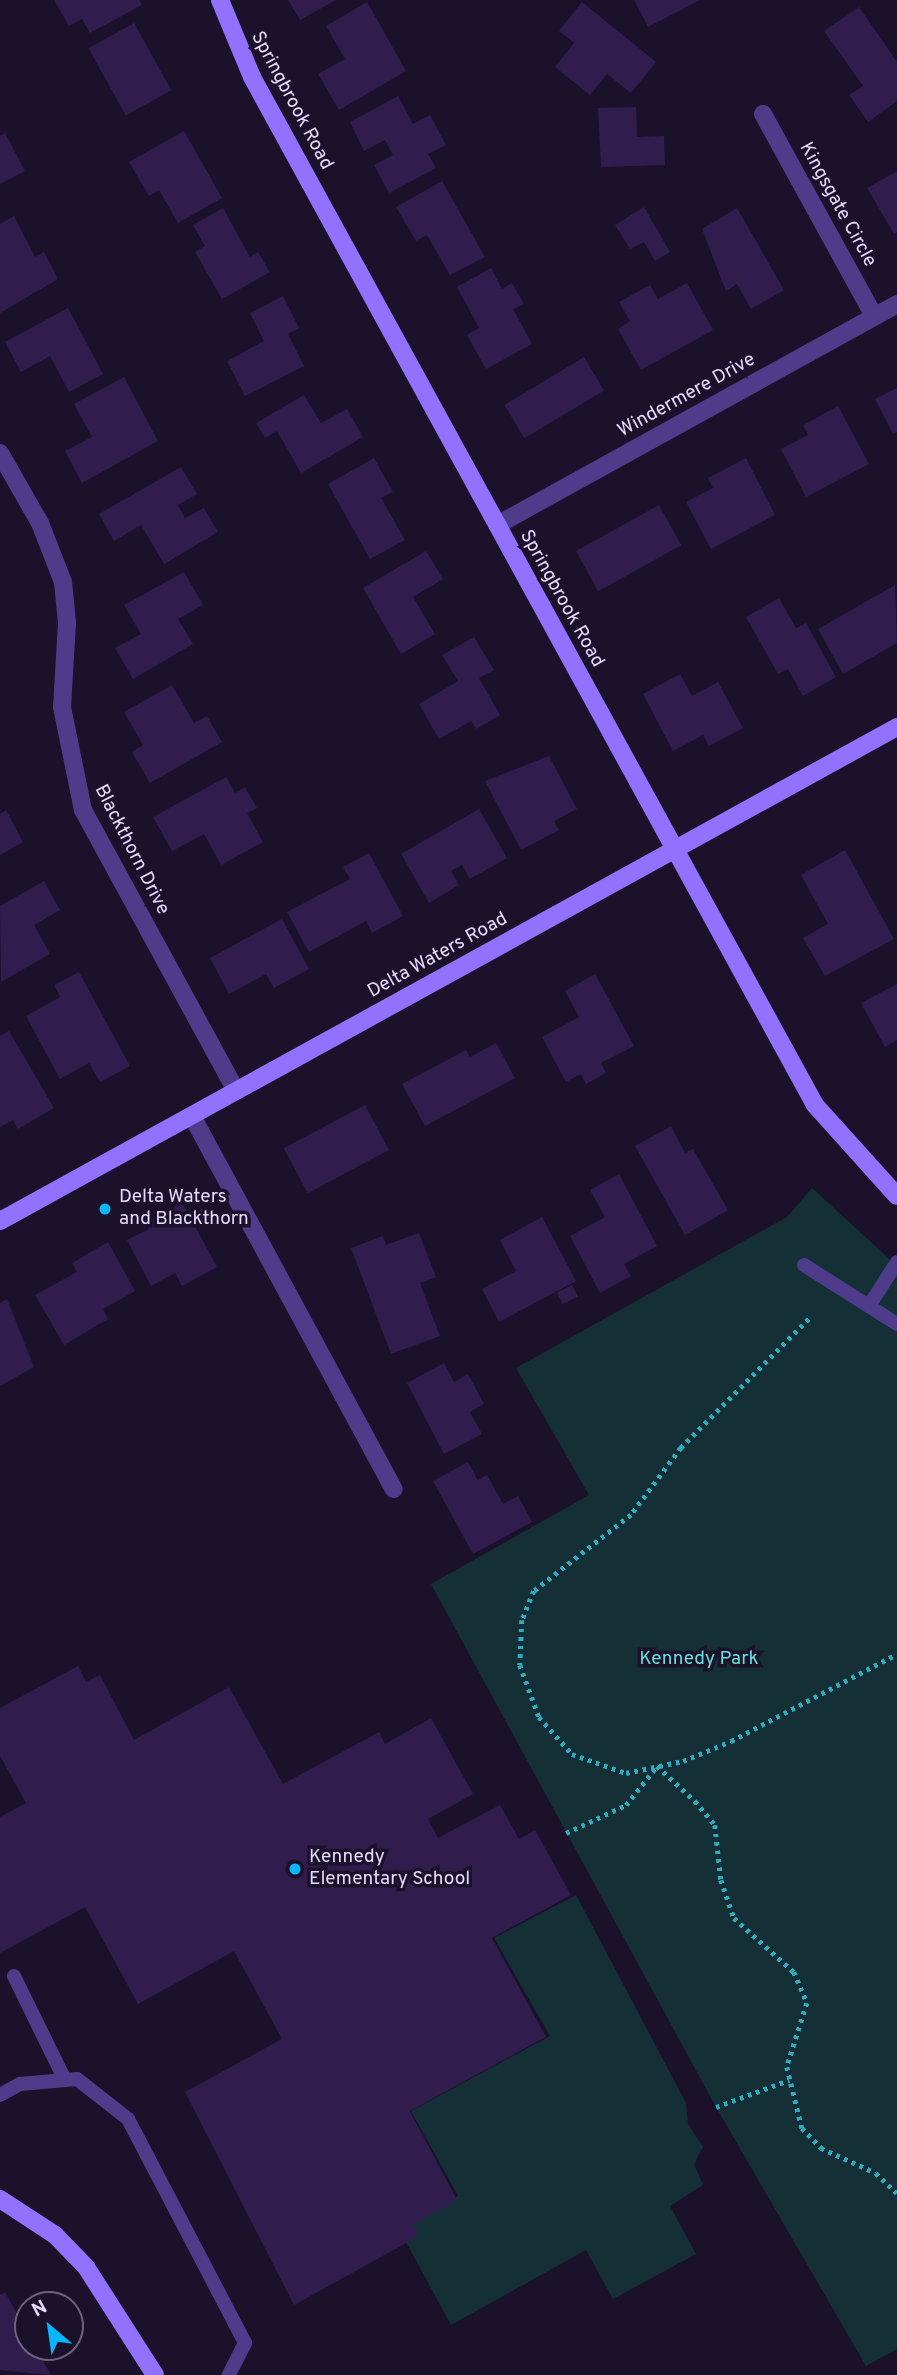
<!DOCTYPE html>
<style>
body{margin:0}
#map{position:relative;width:897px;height:2375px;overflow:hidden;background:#1b112b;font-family:Overpass,sans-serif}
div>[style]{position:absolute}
.green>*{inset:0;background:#143036}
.building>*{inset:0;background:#301d4d;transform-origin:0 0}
.path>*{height:4.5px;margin-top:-2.25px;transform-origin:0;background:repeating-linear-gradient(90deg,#30abbf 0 3.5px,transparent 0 8.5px)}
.lane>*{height:14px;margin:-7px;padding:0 7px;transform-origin:7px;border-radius:7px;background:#4e3c8b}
.street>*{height:18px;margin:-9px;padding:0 9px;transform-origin:9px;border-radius:9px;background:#4e3c8b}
.secondary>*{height:18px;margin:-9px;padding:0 9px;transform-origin:9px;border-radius:9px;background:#9172ff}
.dots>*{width:19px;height:19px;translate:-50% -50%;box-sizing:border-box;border:4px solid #1b112b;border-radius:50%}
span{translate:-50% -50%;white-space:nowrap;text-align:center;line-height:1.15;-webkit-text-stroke:7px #1b112b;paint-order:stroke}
.street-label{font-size:19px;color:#e6dbff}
.poi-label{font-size:19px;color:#e6dbff}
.left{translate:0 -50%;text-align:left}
.park-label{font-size:19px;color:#65e2db}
.north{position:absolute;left:14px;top:2291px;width:70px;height:70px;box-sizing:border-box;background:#1b112b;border:2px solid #6c6280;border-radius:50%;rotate:331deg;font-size:19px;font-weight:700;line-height:28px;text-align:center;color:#e6dbff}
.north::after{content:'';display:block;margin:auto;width:24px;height:32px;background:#07b6ff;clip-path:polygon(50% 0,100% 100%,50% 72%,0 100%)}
</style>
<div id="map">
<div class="green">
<i style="clip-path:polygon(812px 1188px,897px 1266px,897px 2349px,866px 2366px,716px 2107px,431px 1584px,589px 1495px,516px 1368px,787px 1217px)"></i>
<i style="clip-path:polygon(576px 1895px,686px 2103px,688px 2124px,703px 2147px,694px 2164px,703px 2185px,670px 2206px,696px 2254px,613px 2299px,586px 2250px,451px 2325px,399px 2229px,458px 2196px,411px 2111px,550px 2036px,494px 1938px)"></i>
</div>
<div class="building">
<i style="clip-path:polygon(54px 0,139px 0,142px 5px,90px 33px,82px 19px,69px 26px)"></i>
<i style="clip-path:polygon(288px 0,336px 0,300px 20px)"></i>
<i style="clip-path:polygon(634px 0,700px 0,648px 27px)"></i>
<i style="clip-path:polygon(367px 2px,406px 71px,339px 110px,318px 74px,345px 59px,326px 26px)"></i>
<i style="clip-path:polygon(582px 2px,656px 62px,631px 93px,607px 74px,590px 95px,555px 67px,574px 43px,559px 31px)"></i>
<i style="clip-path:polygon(859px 7px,897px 62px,897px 101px,868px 122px,849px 95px,863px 86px,824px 31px)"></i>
<i style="left:134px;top:23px;width:77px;height:52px;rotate:61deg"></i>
<i style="clip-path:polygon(398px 96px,413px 124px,430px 115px,446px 145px,428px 154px,436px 168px,389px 193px,374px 165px,393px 155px,385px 140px,364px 151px,350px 122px)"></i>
<i style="clip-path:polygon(636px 107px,637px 137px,664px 136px,665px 165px,601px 167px,598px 108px)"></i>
<i style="clip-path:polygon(184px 131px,222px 198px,178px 223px,159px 190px,149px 196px,129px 162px)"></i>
<i style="clip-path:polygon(5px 133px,25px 171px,0 184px,0 136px)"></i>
<i style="clip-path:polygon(897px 171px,897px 232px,894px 234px,867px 188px)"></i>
<i style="clip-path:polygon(442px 181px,485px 257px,450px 275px,427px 235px,416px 241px,396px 207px)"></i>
<i style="clip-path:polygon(644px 207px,670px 252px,655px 261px,644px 242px,630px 249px,615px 225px)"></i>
<i style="clip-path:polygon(223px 208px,250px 257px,258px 252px,270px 272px,222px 299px,195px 252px,205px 246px,193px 225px)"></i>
<i style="clip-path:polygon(737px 208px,784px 290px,751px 309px,737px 284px,726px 291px,702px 229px)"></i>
<i style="clip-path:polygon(14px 216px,35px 257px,44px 252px,58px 279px,0 313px,0 224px)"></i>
<i style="clip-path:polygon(491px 268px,502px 289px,512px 283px,524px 304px,513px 309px,532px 344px,486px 369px,467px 335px,479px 328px,457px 287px)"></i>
<i style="clip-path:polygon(687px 283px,713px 330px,641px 370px,618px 329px,630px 321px,619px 302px,650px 285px,658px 299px)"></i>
<i style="clip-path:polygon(283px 296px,299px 328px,288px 334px,304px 366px,245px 396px,227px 361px,264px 341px,250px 313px)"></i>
<i style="clip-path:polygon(68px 308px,103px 374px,69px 392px,50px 356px,21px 372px,5px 342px)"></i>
<i style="left:584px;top:357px;width:39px;height:93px;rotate:59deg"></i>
<i style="clip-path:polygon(124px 377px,158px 441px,82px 483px,65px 451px,92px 437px,74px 404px)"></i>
<i style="clip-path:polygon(897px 388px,897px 432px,893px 434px,875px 399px)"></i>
<i style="clip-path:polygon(304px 395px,321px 423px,347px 409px,363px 437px,301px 473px,277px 431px,265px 438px,256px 423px)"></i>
<i style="clip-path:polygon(838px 406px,869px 464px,806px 497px,781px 449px,808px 435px,803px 425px)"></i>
<i style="clip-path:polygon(374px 458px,393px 492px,381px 498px,405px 540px,370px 559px,328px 484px)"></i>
<i style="clip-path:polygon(746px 458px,775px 515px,711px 549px,686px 502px,713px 488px,708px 478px)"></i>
<i style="clip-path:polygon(181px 467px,197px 494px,178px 505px,185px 518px,204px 508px,218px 532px,164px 564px,141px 525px,114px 541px,99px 514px)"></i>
<i style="left:659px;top:505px;width:46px;height:95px;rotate:61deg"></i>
<i style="clip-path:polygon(426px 551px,443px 579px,413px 597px,435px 634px,401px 654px,363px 588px)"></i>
<i style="clip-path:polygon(184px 572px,203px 605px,178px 619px,193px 644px,133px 679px,115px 648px,141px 634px,124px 605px)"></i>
<i style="clip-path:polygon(895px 585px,897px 643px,843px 674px,818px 629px)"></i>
<i style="clip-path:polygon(779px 598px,796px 628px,806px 623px,836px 677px,803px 696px,788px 669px,778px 674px,746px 617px)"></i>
<i style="clip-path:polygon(474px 637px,494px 670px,479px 678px,500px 715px,476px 729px,471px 721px,439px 739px,419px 704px,458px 681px,442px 655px)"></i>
<i style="clip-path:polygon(680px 674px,692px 696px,718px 682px,743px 728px,709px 746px,703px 735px,673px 751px,643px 694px)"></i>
<i style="clip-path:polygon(172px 685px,194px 723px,207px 716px,222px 742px,150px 783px,132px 752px,143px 745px,124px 712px)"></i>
<i style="clip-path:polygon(549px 756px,577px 809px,554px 821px,559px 830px,521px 850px,485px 781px)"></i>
<i style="clip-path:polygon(226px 777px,235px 793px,245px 787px,257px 808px,247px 813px,263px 842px,221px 865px,204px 834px,172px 851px,153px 817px)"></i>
<i style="clip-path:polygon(479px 809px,507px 858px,470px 879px,462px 865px,451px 871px,459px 885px,429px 903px,401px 854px)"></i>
<i style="clip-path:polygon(6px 810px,23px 842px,0 855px,0 814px)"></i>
<i style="clip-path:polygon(845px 850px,894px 939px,825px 976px,803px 938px,828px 924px,801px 875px)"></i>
<i style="clip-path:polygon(369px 853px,403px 916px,372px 933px,366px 921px,309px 952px,287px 912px,350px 879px,343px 867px)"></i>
<i style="clip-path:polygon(44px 881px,60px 910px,34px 925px,50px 954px,1px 982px,0 906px)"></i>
<i style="clip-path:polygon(282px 919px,309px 969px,274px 988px,266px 974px,229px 994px,210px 958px)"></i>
<i style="clip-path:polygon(79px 972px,130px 1066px,100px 1082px,89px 1063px,60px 1079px,26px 1016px,60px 997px,54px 985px)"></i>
<i style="clip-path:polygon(595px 974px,634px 1046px,601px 1063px,606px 1073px,586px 1084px,581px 1074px,566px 1082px,542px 1037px,579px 1017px,565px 991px)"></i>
<i style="clip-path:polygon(897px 984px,897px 1040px,885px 1047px,861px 1003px)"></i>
<i style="clip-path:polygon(9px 1031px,54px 1108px,18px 1129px,13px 1120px,0 1127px,0 1036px)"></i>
<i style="clip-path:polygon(496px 1043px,515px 1078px,425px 1126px,402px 1084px,466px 1050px,470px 1057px)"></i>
<i style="left:365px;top:1105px;width:51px;height:92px;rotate:62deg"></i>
<i style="clip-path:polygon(671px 1126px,685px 1153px,693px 1149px,728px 1210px,685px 1235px,635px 1146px)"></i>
<i style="clip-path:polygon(619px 1174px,657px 1246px,624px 1264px,631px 1276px,600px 1293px,570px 1236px,605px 1217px,590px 1190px)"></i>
<i style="clip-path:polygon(182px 1202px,217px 1267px,182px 1286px,175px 1273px,151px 1286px,127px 1240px,149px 1229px,145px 1222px)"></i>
<i style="clip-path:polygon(542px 1217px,576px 1281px,499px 1322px,482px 1289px,516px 1271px,500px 1240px)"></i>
<i style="clip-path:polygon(419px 1233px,436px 1277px,420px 1283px,440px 1336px,391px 1354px,351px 1248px,383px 1236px,386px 1245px)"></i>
<i style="clip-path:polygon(108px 1242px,135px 1291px,103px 1309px,108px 1319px,64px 1345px,35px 1295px,77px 1272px,72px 1263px)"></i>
<i style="left:572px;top:1285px;width:13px;height:17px;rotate:63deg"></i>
<i style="clip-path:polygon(7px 1299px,34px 1367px,0 1386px,0 1303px)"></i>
<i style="clip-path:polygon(444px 1363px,454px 1382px,468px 1374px,484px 1404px,470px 1412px,482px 1434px,444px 1454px,407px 1383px)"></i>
<i style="clip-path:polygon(468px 1462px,478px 1480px,487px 1475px,503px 1504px,518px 1496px,532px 1522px,473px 1554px,433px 1481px)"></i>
<i style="clip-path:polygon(78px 1666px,86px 1682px,100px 1675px,134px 1740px,229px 1687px,283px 1784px,379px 1732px,385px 1744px,431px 1718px,473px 1794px,428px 1819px,438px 1838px,500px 1805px,519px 1839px,535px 1830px,571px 1895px,492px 1938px,546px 2037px,410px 2111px,457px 2200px,412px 2225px,418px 2235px,408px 2242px,294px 2305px,185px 2092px,282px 2039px,234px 1951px,138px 2004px,85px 1907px,0 1953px,0 1817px,26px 1803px,0 1756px,0 1708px)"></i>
<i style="clip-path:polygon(5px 2292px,28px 2334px,28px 2347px,35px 2347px,51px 2375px,0 2370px,0 2295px)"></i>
</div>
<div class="path">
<i style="left:809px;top:1319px;width:182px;rotate:134.8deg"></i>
<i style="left:681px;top:1448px;width:84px;rotate:126.7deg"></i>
<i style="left:631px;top:1515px;width:123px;rotate:141.9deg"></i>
<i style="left:534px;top:1591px;width:31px;rotate:112deg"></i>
<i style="left:522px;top:1620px;width:45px;rotate:92.5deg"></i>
<i style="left:520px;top:1665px;width:55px;rotate:69.9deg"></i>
<i style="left:539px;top:1717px;width:50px;rotate:48.3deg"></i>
<i style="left:572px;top:1754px;width:57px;rotate:19.4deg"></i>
<i style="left:626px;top:1773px;width:58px;rotate:-11.9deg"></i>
<i style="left:683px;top:1761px;width:52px;rotate:-22.6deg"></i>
<i style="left:731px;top:1741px;width:187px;rotate:-27.7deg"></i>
<i style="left:566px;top:1833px;width:66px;rotate:-25deg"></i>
<i style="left:626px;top:1805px;width:50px;rotate:-51.5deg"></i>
<i style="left:657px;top:1766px;width:52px;rotate:42.6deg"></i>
<i style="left:695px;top:1801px;width:31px;rotate:50deg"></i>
<i style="left:715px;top:1825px;width:55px;rotate:83.8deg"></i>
<i style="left:721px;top:1880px;width:40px;rotate:71.1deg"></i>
<i style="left:734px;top:1918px;width:81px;rotate:42deg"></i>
<i style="left:794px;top:1972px;width:34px;rotate:67deg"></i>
<i style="left:807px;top:2003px;width:67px;rotate:107.4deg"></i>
<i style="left:787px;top:2067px;width:63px;rotate:76.2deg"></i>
<i style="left:802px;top:2128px;width:28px;rotate:46deg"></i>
<i style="left:821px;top:2148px;width:60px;rotate:24.4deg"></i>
<i style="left:876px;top:2173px;width:29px;rotate:44deg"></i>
<i style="left:716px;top:2107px;width:78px;rotate:-20.3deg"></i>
</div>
<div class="lane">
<i style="left:804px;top:1265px;width:110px;rotate:32.4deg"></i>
<i style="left:869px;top:1306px;width:52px;rotate:-57.5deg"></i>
<i style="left:14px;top:1976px;width:116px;rotate:63.9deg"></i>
<i style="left:0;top:2095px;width:23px;rotate:-29deg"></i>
<i style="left:20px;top:2084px;width:57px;rotate:-5deg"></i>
<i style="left:77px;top:2079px;width:65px;rotate:38.1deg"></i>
<i style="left:128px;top:2119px;width:253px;rotate:62.4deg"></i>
<i style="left:245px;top:2343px;width:36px;rotate:117deg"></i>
</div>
<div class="street">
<i style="left:763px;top:114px;width:230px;rotate:61.2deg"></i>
<i style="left:0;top:453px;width:81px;rotate:60.3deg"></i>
<i style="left:40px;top:523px;width:63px;rotate:68.7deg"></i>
<i style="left:63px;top:582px;width:41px;rotate:84.4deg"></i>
<i style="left:67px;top:623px;width:84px;rotate:93.4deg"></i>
<i style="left:62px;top:707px;width:105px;rotate:78.5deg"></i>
<i style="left:83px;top:810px;width:320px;rotate:61.4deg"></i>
<i style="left:497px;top:525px;width:457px;rotate:-28.9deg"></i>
<i style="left:192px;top:1116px;width:424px;rotate:61.6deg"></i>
</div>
<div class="secondary">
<i style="left:220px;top:0;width:83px;rotate:67.4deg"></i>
<i style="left:252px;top:77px;width:1172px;rotate:61.29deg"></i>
<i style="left:815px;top:1105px;width:122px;rotate:48deg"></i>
<i style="left:0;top:1221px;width:1024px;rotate:-28.84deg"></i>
<i style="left:0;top:2199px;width:66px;rotate:33.2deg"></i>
<i style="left:55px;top:2235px;width:45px;rotate:45.9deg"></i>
<i style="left:86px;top:2267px;width:128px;rotate:57.4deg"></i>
</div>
<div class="dots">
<i style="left:105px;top:1209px;background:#07b6ff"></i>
<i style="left:295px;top:1869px;background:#07b6ff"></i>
</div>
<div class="street-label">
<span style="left:291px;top:101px;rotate:62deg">Springbrook Road</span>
<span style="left:837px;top:205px;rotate:61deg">Kingsgate Circle</span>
<span style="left:687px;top:396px;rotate:-29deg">Windermere Drive</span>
<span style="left:561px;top:599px;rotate:61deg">Springbrook Road</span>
<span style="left:131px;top:850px;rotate:63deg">Blackthorn Drive</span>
<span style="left:438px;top:956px;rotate:-29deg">Delta Waters Road</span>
</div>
<div class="poi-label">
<span class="left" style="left:119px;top:1209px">Delta Waters<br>and Blackthorn</span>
<span class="left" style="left:309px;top:1869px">Kennedy<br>Elementary School</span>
</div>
<div class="park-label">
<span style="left:699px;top:1660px">Kennedy Park</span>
</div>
<div class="north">N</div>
</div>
